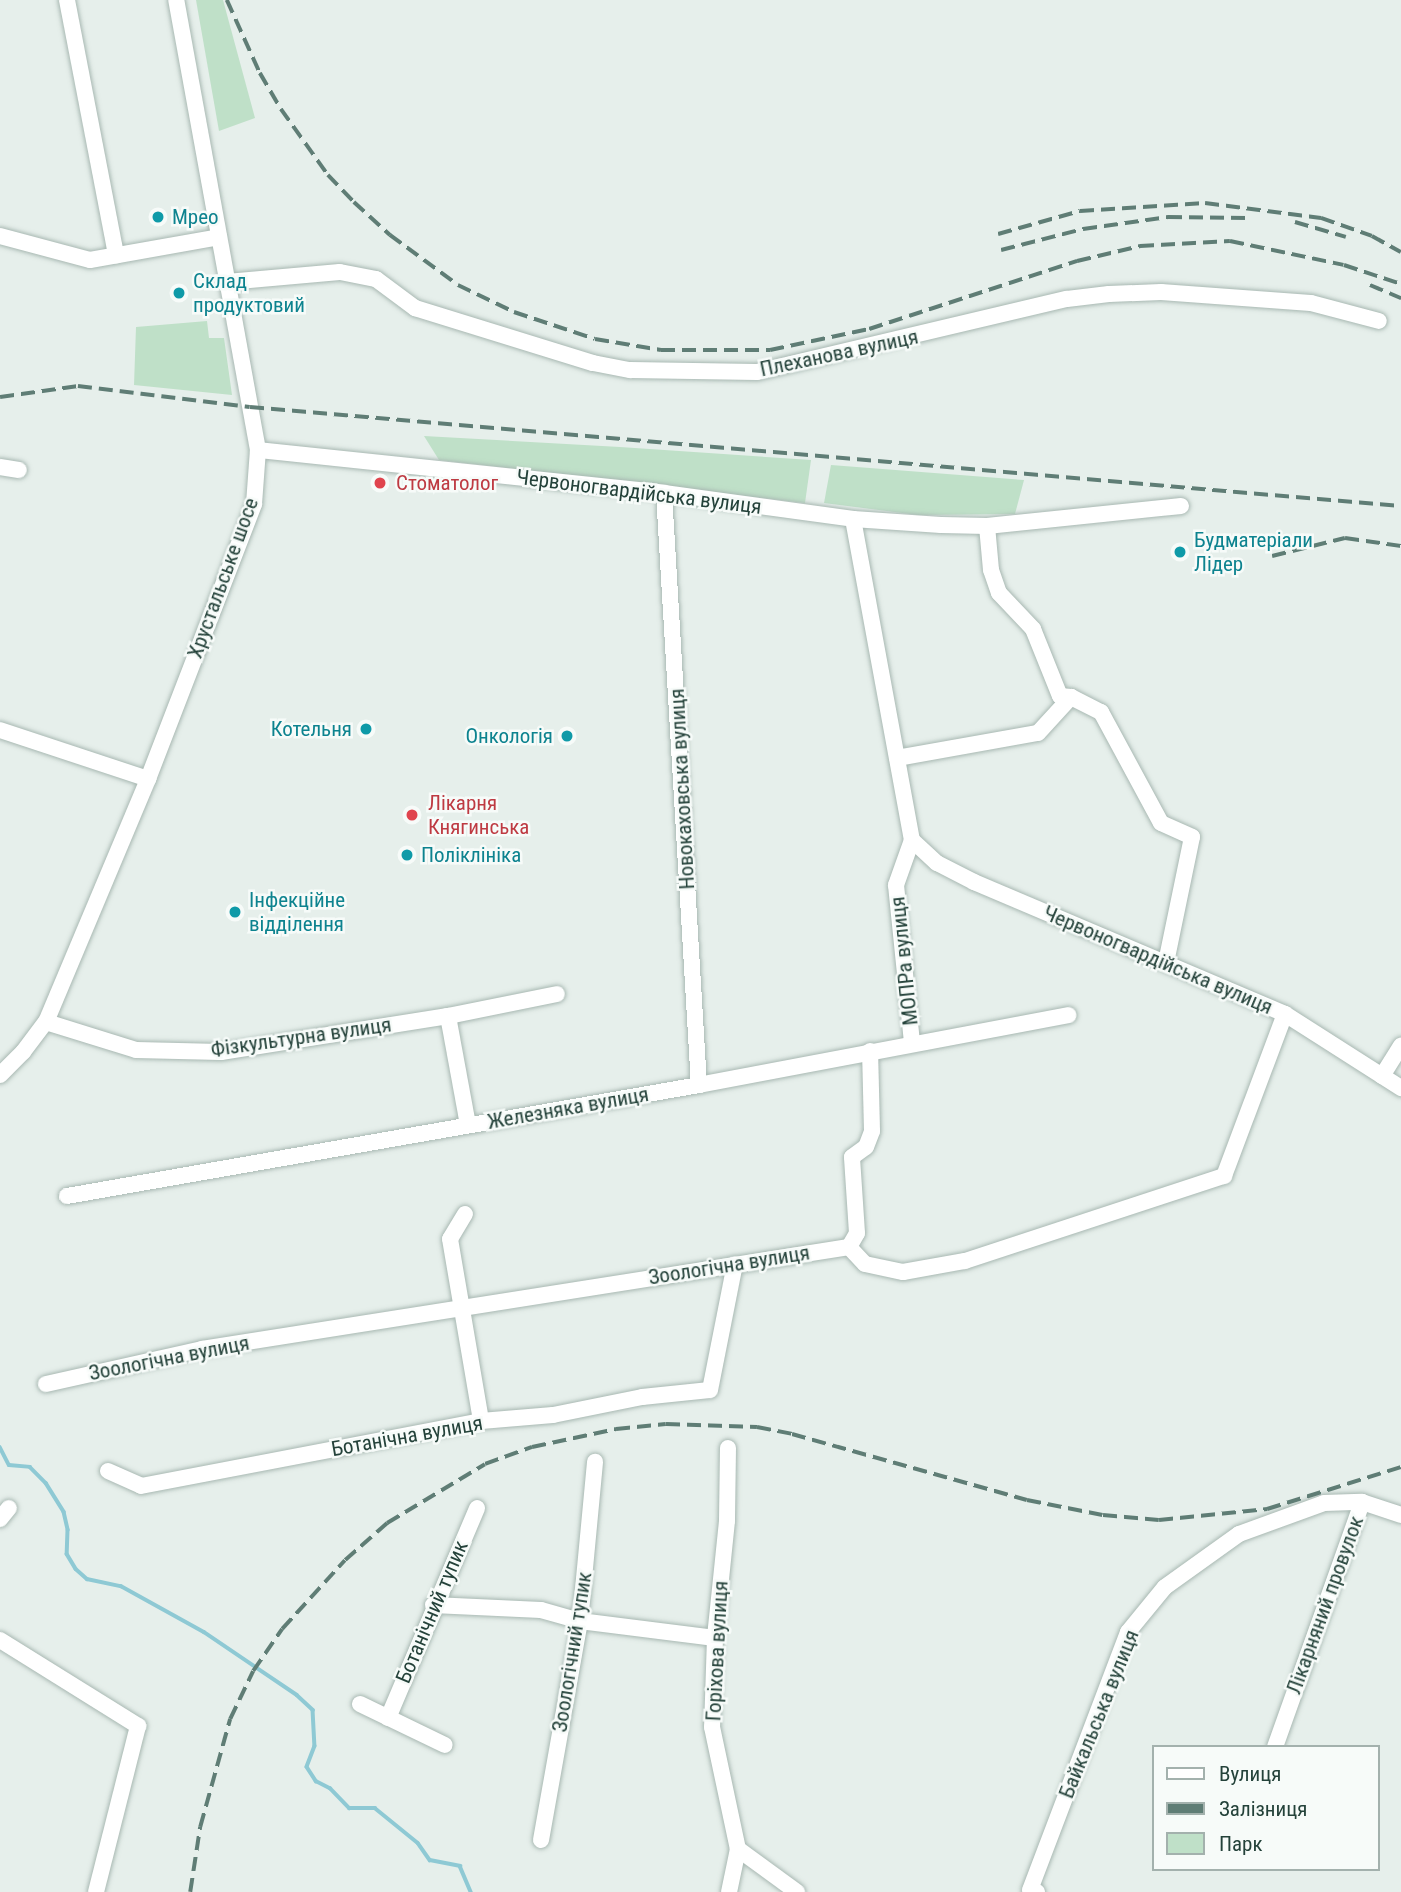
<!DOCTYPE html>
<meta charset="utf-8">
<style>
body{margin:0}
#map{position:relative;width:1401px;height:1892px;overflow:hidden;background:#e6efeb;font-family:"Roboto Condensed",sans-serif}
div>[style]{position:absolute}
.green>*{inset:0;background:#bfe0c8}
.stream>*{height:3.5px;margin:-1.75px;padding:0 1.75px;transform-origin:1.75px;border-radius:1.75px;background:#8ec9d4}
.roads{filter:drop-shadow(0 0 2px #a8b8b2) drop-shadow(0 0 2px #a8b8b2)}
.minor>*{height:16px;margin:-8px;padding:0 8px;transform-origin:8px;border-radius:8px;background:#fff}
.rail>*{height:3.5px;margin-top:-1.75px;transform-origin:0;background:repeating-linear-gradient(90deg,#5f7d75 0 14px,transparent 0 21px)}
.dots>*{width:19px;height:19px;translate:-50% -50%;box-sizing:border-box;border:4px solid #f7fbf9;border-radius:50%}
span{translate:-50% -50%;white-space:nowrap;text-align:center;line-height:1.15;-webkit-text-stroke:5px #f7fbf9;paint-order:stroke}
.culture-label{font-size:21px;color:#0d838f}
.left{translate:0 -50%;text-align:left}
.right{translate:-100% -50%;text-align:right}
.street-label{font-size:21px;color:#24423a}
.health-label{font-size:21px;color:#be3a42}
.legend{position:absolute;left:1152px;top:1745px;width:228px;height:126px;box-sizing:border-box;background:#f7fbf9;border:2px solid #a3b1ad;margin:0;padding:9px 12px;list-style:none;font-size:21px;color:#24423a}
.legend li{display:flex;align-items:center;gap:14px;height:35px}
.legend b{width:35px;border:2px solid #a3b1ad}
</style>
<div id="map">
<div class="green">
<i style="clip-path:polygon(196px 0,223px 0,255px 118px,219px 131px)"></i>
<i style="clip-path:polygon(207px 321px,209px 338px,224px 338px,232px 395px,134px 385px,136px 327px)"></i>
<i style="clip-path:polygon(424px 436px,620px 447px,811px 460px,805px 503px,439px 460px)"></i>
<i style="clip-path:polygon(831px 465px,1024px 480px,1015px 514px,918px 515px,824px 503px)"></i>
</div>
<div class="stream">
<i style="left:0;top:1447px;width:20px;rotate:63deg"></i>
<i style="left:9px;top:1465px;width:21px;rotate:5deg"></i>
<i style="left:30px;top:1467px;width:23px;rotate:45deg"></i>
<i style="left:46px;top:1483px;width:34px;rotate:58deg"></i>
<i style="left:64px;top:1512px;width:18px;rotate:77deg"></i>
<i style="left:68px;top:1530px;width:24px;rotate:92deg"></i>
<i style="left:67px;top:1554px;width:17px;rotate:59deg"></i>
<i style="left:76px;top:1569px;width:15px;rotate:42deg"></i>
<i style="left:87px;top:1579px;width:35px;rotate:12deg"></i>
<i style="left:121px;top:1586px;width:95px;rotate:29deg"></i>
<i style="left:204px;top:1632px;width:112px;rotate:34.1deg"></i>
<i style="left:297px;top:1695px;width:22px;rotate:43deg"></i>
<i style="left:313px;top:1710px;width:36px;rotate:87deg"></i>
<i style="left:315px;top:1746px;width:22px;rotate:111deg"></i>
<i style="left:307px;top:1767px;width:17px;rotate:57deg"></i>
<i style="left:316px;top:1781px;width:16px;rotate:27deg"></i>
<i style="left:330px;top:1788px;width:28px;rotate:46deg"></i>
<i style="left:349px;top:1808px;width:26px"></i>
<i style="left:375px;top:1808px;width:55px;rotate:39.1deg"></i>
<i style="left:418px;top:1843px;width:21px;rotate:55deg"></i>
<i style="left:430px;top:1860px;width:31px;rotate:11deg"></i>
<i style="left:460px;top:1866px;width:28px;rotate:67deg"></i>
</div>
<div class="roads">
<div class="minor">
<i style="left:67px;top:0;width:260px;rotate:79.1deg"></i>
<i style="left:0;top:236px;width:93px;rotate:14.9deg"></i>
<i style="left:90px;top:260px;width:131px;rotate:-10.1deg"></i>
<i style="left:227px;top:282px;width:113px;rotate:-5.1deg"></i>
<i style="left:340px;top:272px;width:37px;rotate:11deg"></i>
<i style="left:376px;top:279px;width:49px;rotate:36.6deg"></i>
<i style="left:415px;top:308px;width:186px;rotate:17.2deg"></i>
<i style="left:593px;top:363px;width:38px;rotate:11deg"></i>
<i style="left:630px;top:370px;width:127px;rotate:0.9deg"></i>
<i style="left:757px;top:372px;width:318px;rotate:-13.3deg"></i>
<i style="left:1067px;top:299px;width:42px;rotate:-6.8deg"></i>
<i style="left:1109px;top:294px;width:52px;rotate:-2.2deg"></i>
<i style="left:1161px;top:292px;width:150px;rotate:4.2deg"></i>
<i style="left:1311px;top:303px;width:70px;rotate:14.8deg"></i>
<i style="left:258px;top:450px;width:408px;rotate:6deg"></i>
<i style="left:664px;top:493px;width:191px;rotate:7.8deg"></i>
<i style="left:853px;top:519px;width:88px;rotate:3.9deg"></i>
<i style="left:941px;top:525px;width:46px;rotate:1.2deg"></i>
<i style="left:987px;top:526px;width:195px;rotate:-5.9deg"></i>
<i style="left:0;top:467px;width:19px;rotate:9deg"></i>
<i style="left:664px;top:493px;width:593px;rotate:86.62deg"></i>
<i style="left:853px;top:519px;width:326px;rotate:79.6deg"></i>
<i style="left:912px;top:840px;width:48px;rotate:109.6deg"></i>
<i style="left:896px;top:885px;width:158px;rotate:84.2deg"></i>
<i style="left:987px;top:526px;width:44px;rotate:84.8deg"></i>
<i style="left:991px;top:570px;width:24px;rotate:71deg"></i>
<i style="left:999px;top:593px;width:50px;rotate:46.6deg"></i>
<i style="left:1033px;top:629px;width:72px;rotate:68.1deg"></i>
<i style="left:1060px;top:696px;width:11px;rotate:5deg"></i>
<i style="left:1071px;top:697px;width:34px;rotate:27deg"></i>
<i style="left:1101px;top:712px;width:126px;rotate:61.6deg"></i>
<i style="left:1161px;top:823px;width:34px;rotate:24deg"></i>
<i style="left:1192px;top:837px;width:129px;rotate:101.7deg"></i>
<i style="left:0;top:730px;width:156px;rotate:18.3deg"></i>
<i style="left:897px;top:758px;width:143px;rotate:-10.1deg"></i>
<i style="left:1038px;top:733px;width:49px;rotate:-47.5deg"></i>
<i style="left:912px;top:840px;width:34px;rotate:43deg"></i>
<i style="left:937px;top:863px;width:42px;rotate:27.2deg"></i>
<i style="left:974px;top:882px;width:338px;rotate:23deg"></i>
<i style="left:1285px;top:1014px;width:138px;rotate:32.5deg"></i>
<i style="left:448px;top:1016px;width:111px;rotate:79.6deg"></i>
<i style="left:46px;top:1022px;width:94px;rotate:17.3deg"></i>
<i style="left:136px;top:1050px;width:85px;rotate:1.3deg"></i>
<i style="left:221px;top:1052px;width:230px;rotate:-9deg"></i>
<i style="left:448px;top:1016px;width:111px;rotate:-11.4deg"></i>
<i style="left:0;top:1075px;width:33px;rotate:-45deg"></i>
<i style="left:23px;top:1052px;width:38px;rotate:-53deg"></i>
<i style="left:46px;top:1022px;width:264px;rotate:-67.2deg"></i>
<i style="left:148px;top:779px;width:295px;rotate:-68.9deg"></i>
<i style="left:254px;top:504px;width:54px;rotate:-85.8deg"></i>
<i style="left:258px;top:450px;width:457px;rotate:-100.3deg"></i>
<i style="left:1382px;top:1076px;width:36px;rotate:-58deg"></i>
<i style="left:67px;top:1196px;width:642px;rotate:-9.96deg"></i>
<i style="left:699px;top:1085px;width:376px;rotate:-10.7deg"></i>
<i style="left:465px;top:1214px;width:29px;rotate:121deg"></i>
<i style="left:450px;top:1239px;width:185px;rotate:80.3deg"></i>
<i style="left:849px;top:1247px;width:16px;rotate:-60deg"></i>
<i style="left:857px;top:1233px;width:76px;rotate:-93.8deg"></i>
<i style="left:852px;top:1157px;width:17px;rotate:-36deg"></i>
<i style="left:866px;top:1147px;width:17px;rotate:-69deg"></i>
<i style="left:872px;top:1131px;width:80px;rotate:-91.4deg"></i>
<i style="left:46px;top:1384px;width:160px;rotate:-12.6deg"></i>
<i style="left:202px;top:1349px;width:655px;rotate:-8.96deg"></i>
<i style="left:849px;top:1247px;width:23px;rotate:47deg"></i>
<i style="left:865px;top:1264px;width:39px;rotate:12deg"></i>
<i style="left:903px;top:1272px;width:63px;rotate:-10.1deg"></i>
<i style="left:965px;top:1261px;width:273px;rotate:-18.2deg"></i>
<i style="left:1224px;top:1176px;width:173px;rotate:-69.4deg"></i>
<i style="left:728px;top:1448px;width:73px;rotate:90.8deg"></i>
<i style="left:727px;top:1521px;width:118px;rotate:95.9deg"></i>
<i style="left:715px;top:1638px;width:89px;rotate:91.9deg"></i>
<i style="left:712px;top:1727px;width:125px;rotate:78deg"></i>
<i style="left:738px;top:1849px;width:44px;rotate:101.8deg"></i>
<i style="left:108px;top:1471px;width:36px;rotate:24deg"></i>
<i style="left:141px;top:1486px;width:346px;rotate:-10.8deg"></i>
<i style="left:481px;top:1421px;width:72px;rotate:-4.8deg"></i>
<i style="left:553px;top:1415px;width:91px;rotate:-11.4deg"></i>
<i style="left:642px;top:1397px;width:68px;rotate:-5.9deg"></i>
<i style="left:710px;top:1390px;width:128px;rotate:-78.8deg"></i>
<i style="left:0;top:1519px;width:14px;rotate:-51deg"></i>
<i style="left:433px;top:1605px;width:108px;rotate:2.7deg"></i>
<i style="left:541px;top:1610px;width:41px;rotate:15.8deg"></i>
<i style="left:580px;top:1621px;width:136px;rotate:7.2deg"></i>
<i style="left:0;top:1640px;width:163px;rotate:31.9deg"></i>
<i style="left:138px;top:1726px;width:171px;rotate:104.2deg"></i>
<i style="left:360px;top:1704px;width:94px;rotate:25.8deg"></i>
<i style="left:388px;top:1718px;width:228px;rotate:-67deg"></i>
<i style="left:1275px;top:1747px;width:260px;rotate:-70.4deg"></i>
<i style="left:1362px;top:1502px;width:41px;rotate:18.4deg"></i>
<i style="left:541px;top:1840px;width:222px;rotate:-79.9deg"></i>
<i style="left:580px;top:1621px;width:160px;rotate:-84.6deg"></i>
<i style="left:738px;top:1849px;width:73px;rotate:36.1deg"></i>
<i style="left:1037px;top:1892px;width:7px;rotate:-164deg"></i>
<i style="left:1030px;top:1890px;width:276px;rotate:-69.2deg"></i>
<i style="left:1128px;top:1632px;width:58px;rotate:-50.6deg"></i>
<i style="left:1165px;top:1587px;width:91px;rotate:-35.6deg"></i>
<i style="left:1239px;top:1534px;width:90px;rotate:-20deg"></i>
<i style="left:1324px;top:1503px;width:38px;rotate:-2deg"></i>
</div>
</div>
<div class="rail">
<i style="left:227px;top:0;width:80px;rotate:65.7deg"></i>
<i style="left:260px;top:73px;width:42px;rotate:59.7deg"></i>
<i style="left:281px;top:109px;width:81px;rotate:54.5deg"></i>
<i style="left:328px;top:175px;width:37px;rotate:46deg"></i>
<i style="left:354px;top:202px;width:49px;rotate:42.5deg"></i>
<i style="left:390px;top:235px;width:84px;rotate:36.3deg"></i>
<i style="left:458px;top:285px;width:62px;rotate:25.7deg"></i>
<i style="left:514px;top:312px;width:85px;rotate:18.4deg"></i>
<i style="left:595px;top:339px;width:67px;rotate:9.5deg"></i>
<i style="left:661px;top:350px;width:109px"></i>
<i style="left:770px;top:350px;width:101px;rotate:-12deg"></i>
<i style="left:869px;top:329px;width:219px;rotate:-18.1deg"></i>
<i style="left:1077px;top:261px;width:65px;rotate:-13.4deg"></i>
<i style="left:1140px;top:246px;width:90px;rotate:-3.2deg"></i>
<i style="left:1230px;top:241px;width:116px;rotate:11.9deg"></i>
<i style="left:1344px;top:265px;width:60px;rotate:18.4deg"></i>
<i style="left:1295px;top:222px;width:53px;rotate:16.4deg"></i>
<i style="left:998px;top:234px;width:85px;rotate:-15.7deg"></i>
<i style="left:1080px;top:211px;width:125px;rotate:-3.7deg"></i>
<i style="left:1205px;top:203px;width:117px;rotate:7.4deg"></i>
<i style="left:1321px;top:218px;width:54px;rotate:19.4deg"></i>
<i style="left:1372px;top:236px;width:33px;rotate:29deg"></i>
<i style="left:1001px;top:250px;width:85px;rotate:-14.4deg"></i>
<i style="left:1083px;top:229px;width:86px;rotate:-8deg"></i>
<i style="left:1168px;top:217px;width:79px;rotate:0.7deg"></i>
<i style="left:1370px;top:285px;width:34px;rotate:23deg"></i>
<i style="left:0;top:397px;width:79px;rotate:-8deg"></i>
<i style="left:78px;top:386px;width:173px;rotate:7deg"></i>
<i style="left:250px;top:407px;width:1155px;rotate:4.92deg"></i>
<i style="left:1272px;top:556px;width:75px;rotate:-13.9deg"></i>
<i style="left:1345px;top:538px;width:57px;rotate:8.1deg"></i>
<i style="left:190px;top:1892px;width:66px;rotate:-81.3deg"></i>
<i style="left:200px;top:1827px;width:112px;rotate:-74.5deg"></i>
<i style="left:230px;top:1719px;width:53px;rotate:-64.4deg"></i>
<i style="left:253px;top:1671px;width:51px;rotate:-55.4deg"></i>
<i style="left:282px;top:1629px;width:93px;rotate:-47.6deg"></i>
<i style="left:345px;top:1560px;width:56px;rotate:-41.4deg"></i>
<i style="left:387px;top:1523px;width:114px;rotate:-31deg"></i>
<i style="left:485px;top:1464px;width:50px;rotate:-19.9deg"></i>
<i style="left:532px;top:1447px;width:86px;rotate:-12.1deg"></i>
<i style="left:616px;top:1429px;width:50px;rotate:-5.7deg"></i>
<i style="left:666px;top:1424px;width:91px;rotate:1.9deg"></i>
<i style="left:757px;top:1427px;width:36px;rotate:11deg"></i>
<i style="left:792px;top:1434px;width:244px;rotate:15.7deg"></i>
<i style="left:1027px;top:1500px;width:77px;rotate:11.2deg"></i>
<i style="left:1103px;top:1515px;width:56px;rotate:5.1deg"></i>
<i style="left:1159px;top:1520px;width:109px;rotate:-5.8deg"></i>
<i style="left:1267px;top:1509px;width:140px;rotate:-17.4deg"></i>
</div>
<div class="dots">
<i style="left:158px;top:217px;background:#0f9aa8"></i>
<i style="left:179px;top:293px;background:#0f9aa8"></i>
<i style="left:380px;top:483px;background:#e0444e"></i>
<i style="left:1180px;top:552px;background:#0f9aa8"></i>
<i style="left:366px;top:729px;background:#0f9aa8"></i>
<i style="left:567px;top:736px;background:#0f9aa8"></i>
<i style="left:412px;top:815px;background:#e0444e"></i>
<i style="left:407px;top:855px;background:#0f9aa8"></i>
<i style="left:235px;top:912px;background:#0f9aa8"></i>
</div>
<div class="culture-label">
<span class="left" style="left:172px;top:217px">Мрео</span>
<span class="left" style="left:193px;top:293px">Склад<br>продуктовий</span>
<span class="left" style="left:1194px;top:552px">Будматеріали<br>Лідер</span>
<span class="right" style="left:352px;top:729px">Котельня</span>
<span class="right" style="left:553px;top:736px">Онкологія</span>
<span class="left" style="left:421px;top:855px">Поліклініка</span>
<span class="left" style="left:249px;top:912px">Інфекційне<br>відділення</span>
</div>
<div class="street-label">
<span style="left:839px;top:353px;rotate:-12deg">Плеханова вулиця</span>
<span style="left:639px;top:492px;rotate:7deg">Червоногвардійська вулиця</span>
<span style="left:223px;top:578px;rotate:-70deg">Хрустальське шосе</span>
<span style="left:682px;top:789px;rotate:-93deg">Новокаховська вулиця</span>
<span style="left:1158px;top:960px;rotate:23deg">Червоногвардійська вулиця</span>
<span style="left:904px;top:961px;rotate:-96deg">МОПРа вулиця</span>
<span style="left:301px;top:1037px;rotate:-8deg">Фізкультурна вулиця</span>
<span style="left:568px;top:1108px;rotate:-10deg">Железняка вулиця</span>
<span style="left:729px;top:1265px;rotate:-9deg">Зоологічна вулиця</span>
<span style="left:169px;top:1358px;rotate:-11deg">Зоологічна вулиця</span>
<span style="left:407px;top:1436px;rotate:-10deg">Ботанічна вулиця</span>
<span style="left:1325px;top:1605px;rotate:-70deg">Лікарняний провулок</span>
<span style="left:432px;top:1612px;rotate:-67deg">Ботанічний тупик</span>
<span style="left:717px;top:1651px;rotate:-87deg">Горіхова вулиця</span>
<span style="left:572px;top:1652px;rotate:-81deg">Зоологічний тупик</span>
<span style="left:1099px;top:1714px;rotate:-68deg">Байкальська вулиця</span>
</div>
<div class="health-label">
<span class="left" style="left:396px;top:483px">Стоматолог</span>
<span class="left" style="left:428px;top:815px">Лікарня<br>Княгинська</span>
</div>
<ul class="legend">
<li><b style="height:9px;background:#fff"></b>Вулиця</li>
<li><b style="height:9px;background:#5f7d75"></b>Залізниця</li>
<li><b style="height:19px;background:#bfe0c8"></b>Парк</li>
</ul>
</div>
